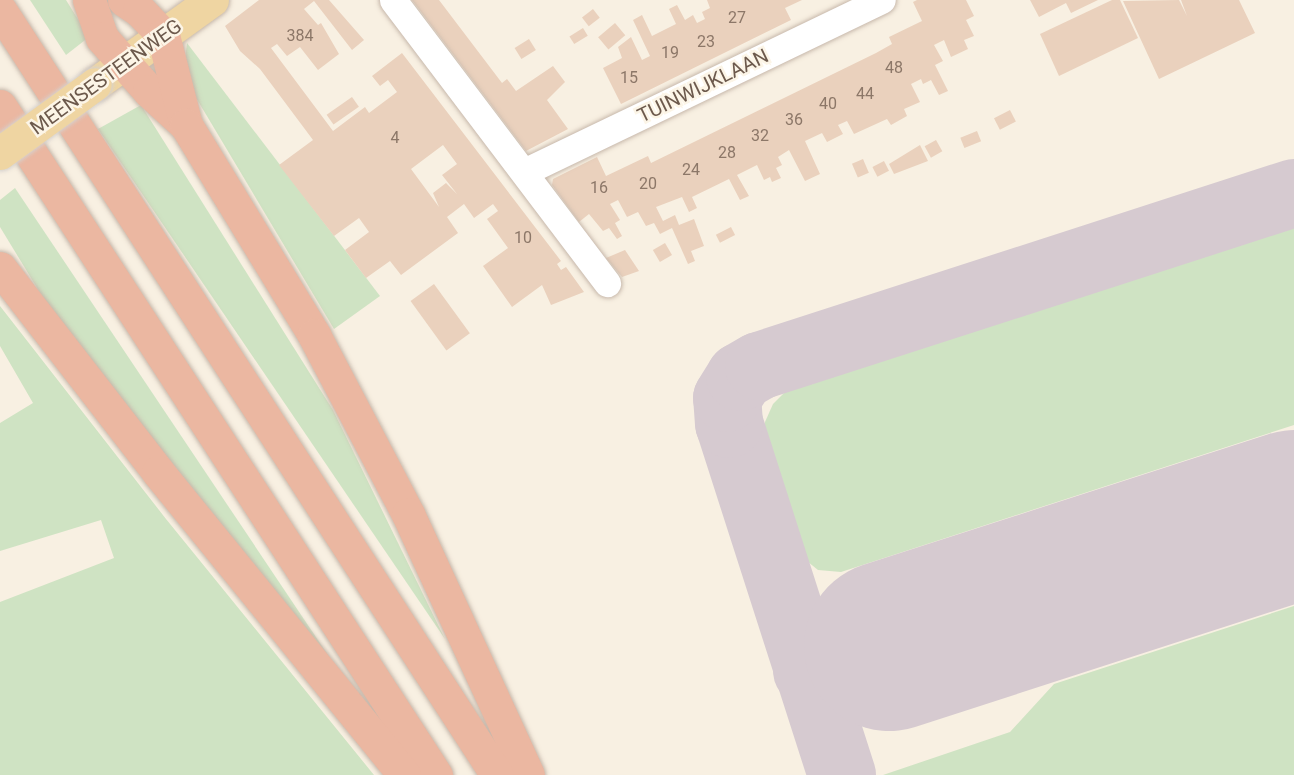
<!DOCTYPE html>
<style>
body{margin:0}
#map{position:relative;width:1294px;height:775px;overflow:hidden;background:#f8f0e2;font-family:Roboto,sans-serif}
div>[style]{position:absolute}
.green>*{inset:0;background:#cfe3c3}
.taxiway>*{height:68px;margin:-34px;padding:0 34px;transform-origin:34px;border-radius:34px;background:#d6cad0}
.runway>*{height:170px;margin:-85px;padding:0 85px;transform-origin:85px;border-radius:85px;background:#d6cad0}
.building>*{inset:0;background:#ead1bd;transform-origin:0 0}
.roads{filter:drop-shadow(0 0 2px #c7b8ab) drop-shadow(0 0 2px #c7b8ab)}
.minor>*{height:27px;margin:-13.5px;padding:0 13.5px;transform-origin:13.5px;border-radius:13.5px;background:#fff}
.primary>*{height:33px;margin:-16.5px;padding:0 16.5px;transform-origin:16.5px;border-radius:16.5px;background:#efd5a2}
.motorway>*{height:33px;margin:-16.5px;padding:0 16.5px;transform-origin:16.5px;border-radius:16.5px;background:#ebb7a1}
.bridges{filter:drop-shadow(0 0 2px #d6d1cd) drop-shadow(0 0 2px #d6d1cd)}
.primary-bridge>*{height:33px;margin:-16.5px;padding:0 16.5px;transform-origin:16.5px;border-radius:16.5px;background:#efd5a2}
span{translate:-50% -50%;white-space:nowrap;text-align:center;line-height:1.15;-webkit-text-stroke:5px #fcf5e7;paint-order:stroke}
.number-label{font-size:16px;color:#8c7768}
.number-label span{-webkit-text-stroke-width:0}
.street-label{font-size:20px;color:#6c594c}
</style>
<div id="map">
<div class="green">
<i style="clip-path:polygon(30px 0,66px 0,89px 37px,66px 55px)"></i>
<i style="clip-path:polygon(187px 43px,380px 296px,334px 329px,183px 76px)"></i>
<i style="clip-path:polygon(141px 105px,333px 410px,445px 639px,98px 129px)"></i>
<i style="clip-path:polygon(15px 188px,334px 664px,56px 319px,0 227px,0 200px)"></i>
<i style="clip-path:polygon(1294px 215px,1294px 425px,841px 572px,818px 570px,797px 553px,763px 443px,765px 422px,773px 404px,799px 378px)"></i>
<i style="clip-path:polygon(0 306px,166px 519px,374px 775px,0 775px,0 602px,114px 558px,101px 520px,0 551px,0 423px,33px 403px,0 346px)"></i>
<i style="clip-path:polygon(1294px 606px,1294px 775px,883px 775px,1010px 732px,1054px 684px)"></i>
</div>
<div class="taxiway">
<i style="left:807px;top:671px;width:86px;rotate:-17deg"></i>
<i style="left:842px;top:775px;width:369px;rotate:-107.8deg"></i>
<i style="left:729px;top:424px;width:26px;rotate:-94deg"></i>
<i style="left:727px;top:398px;width:25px;rotate:-58deg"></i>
<i style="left:740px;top:377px;width:22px;rotate:-30deg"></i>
<i style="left:759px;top:366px;width:562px;rotate:-17.92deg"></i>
</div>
<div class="runway">
<i style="left:889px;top:646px;width:426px;rotate:-17.9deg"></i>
</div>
<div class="building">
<i style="clip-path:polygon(evenodd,259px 0,329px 0,364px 40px,352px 50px,314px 1px,304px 9px,318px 25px,321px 23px,339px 54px,318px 70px,300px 47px,287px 56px,277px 44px,271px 48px,333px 131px,365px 107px,369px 113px,397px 92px,388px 80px,380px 86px,372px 76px,402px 53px,561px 261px,557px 264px,561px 270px,566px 267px,584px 292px,551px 305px,542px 285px,512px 307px,483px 266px,508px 248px,487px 219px,498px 211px,493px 204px,474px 218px,464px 204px,447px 217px,458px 233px,401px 275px,390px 261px,366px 278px,345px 250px,369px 232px,359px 218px,334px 236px,279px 165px,313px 140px,260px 69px,240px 51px,225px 26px,259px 0,443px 145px,457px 164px,442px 175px,457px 194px,446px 183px,433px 193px,439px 207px,411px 169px,443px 145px)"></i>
<i style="clip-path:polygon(412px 0,439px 0,502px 83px,507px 79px,516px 91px,553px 66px,565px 82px,547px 100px,568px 129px,526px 151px)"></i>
<i style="clip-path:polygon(707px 0,802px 0,785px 8px,791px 20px,621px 104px,603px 68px,622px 58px,618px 47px,631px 37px,642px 60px,650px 56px,633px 20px,642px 15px,652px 36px,676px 24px,669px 9px,677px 5px,685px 20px,693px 15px,697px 23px,705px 19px,702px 12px,710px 8px)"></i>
<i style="clip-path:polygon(917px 0,966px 0,974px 16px,966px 20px,974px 36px,964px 40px,968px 49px,951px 57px,944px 40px,934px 45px,943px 61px,935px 65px,948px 91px,939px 95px,931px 80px,923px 84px,921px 79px,911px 84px,920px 102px,904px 109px,907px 116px,891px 125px,887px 119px,854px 134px,847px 121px,838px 125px,843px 134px,827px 142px,822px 133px,805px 141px,820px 174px,805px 181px,789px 150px,778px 157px,782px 165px,776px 168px,781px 178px,772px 182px,770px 177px,764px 180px,757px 165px,737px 175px,749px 196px,740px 200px,729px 179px,692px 197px,697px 208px,689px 212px,682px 197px,656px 207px,663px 221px,675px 215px,679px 225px,694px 219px,704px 246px,691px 251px,695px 261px,688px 264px,672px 228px,660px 234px,654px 223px,646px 226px,638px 212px,627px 217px,618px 200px,610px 204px,620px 220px,615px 223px,622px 236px,617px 239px,609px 228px,603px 231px,589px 214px,579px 222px,552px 185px,553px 179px,597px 157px,606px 176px,648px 156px,651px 163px,876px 53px,892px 44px,889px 37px,922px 21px,913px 2px)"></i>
<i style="clip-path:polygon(1030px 0,1098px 0,1071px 13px,1066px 3px,1039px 17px)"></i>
<i style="clip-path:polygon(1112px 0,1120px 0,1138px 38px,1059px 76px,1040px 34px)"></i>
<i style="clip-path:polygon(1179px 0,1187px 16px,1181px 0,1239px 0,1255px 33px,1159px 79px,1123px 1px)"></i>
<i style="left:593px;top:9px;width:11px;height:14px;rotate:52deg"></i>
<i style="left:615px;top:23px;width:16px;height:22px;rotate:50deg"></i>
<i style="left:583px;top:28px;width:9px;height:16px;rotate:58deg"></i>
<i style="left:529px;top:39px;width:13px;height:17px;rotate:58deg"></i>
<i style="left:352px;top:97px;width:12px;height:31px;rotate:55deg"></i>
<i style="left:1010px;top:110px;width:13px;height:18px;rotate:63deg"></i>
<i style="left:977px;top:131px;width:11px;height:18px;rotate:68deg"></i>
<i style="left:936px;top:140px;width:13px;height:13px;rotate:61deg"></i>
<i style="clip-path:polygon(920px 145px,928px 161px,894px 174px,889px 164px)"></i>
<i style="left:863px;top:159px;width:15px;height:12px;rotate:67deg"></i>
<i style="left:884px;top:161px;width:11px;height:13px;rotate:63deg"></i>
<i style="left:731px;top:227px;width:9px;height:17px;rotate:63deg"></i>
<i style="left:665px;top:243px;width:14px;height:14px;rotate:60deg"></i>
<i style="clip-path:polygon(625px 250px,639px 271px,622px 277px,606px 258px)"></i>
<i style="left:434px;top:284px;width:61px;height:29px;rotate:54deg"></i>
</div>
<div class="roads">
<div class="minor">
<i style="left:393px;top:0;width:355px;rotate:52.9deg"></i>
<i style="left:524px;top:172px;width:397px;rotate:-25.7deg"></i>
</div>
<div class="primary">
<i style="left:95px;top:84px;width:144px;rotate:-35.7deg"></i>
</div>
<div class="motorway">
<i style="left:89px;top:0;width:40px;rotate:71.1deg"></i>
<i style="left:102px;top:38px;width:71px;rotate:48.4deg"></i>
<i style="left:149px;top:91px;width:50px;rotate:42.6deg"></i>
<i style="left:124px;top:0;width:18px;rotate:34deg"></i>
<i style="left:139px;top:10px;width:35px;rotate:46deg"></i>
<i style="left:163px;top:35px;width:93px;rotate:75.7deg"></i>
<i style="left:186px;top:125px;width:246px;rotate:58.6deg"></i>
<i style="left:314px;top:335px;width:202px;rotate:62.3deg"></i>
<i style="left:408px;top:514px;width:287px;rotate:65.3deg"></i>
<i style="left:0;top:10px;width:912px;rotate:56.99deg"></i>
<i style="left:0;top:106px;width:799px;rotate:56.91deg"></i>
<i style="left:0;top:268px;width:258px;rotate:52.2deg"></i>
<i style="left:158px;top:472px;width:390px;rotate:50.9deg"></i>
</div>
</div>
<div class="bridges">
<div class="primary-bridge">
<i style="left:0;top:153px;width:117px;rotate:-36deg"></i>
</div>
</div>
<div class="number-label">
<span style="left:737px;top:18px">27</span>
<span style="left:300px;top:36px">384</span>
<span style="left:706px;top:42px">23</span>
<span style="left:670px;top:53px">19</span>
<span style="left:894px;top:68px">48</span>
<span style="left:629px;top:78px">15</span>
<span style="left:865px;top:94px">44</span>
<span style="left:828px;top:104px">40</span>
<span style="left:794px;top:120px">36</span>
<span style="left:760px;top:136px">32</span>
<span style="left:395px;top:138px">4</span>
<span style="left:727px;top:153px">28</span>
<span style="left:691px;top:170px">24</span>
<span style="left:648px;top:184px">20</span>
<span style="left:599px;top:188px">16</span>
<span style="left:523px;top:238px">10</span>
</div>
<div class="street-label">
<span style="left:106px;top:77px;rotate:-36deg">MEENSESTEENWEG</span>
<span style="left:703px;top:86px;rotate:-26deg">TUINWIJKLAAN</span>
</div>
</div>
